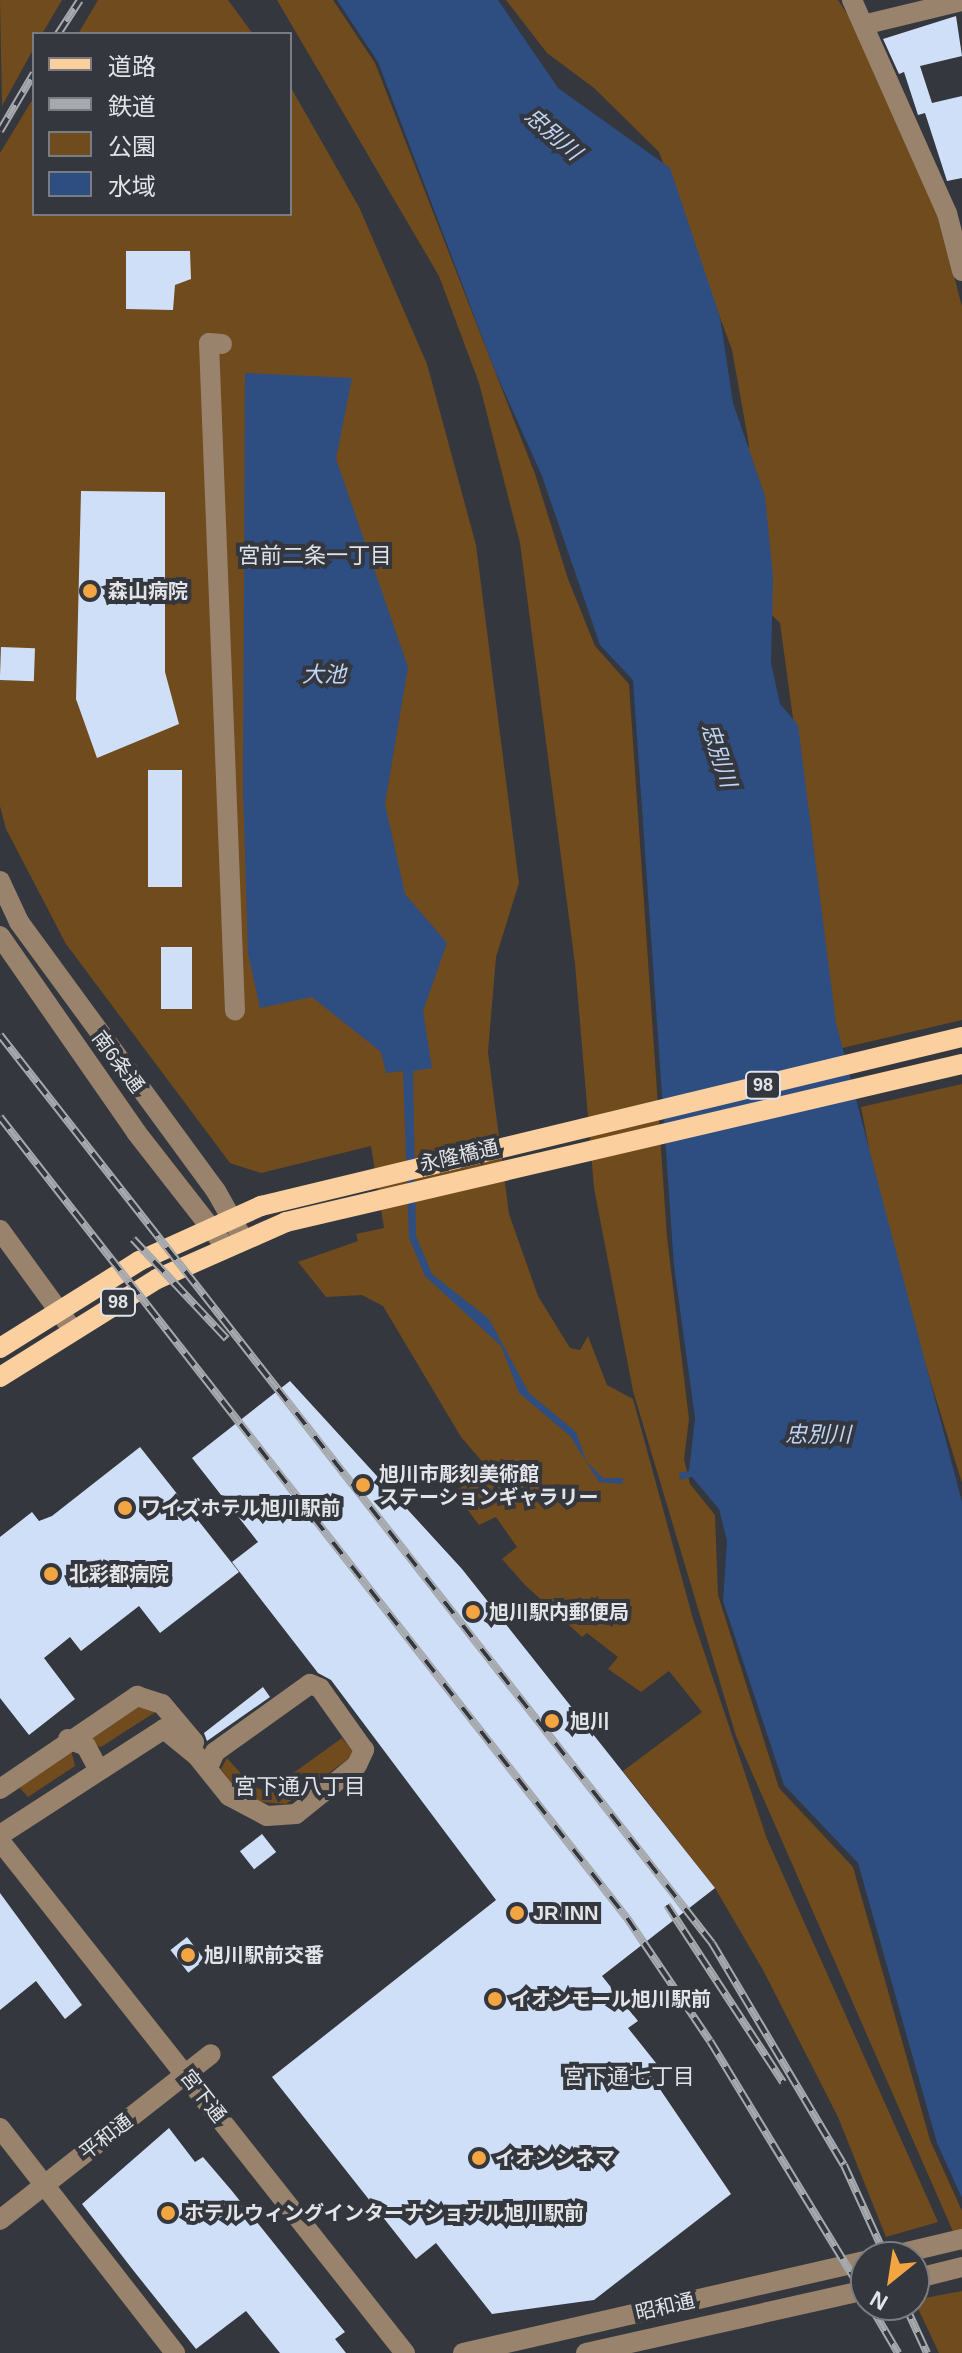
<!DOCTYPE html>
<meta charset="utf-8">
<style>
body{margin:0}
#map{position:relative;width:962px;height:2353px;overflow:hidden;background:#34373d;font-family:Helvetica,"Noto Sans JP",sans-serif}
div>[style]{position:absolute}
.green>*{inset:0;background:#6f4b1e}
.water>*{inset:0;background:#2e4d81}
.building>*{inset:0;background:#d0dff8;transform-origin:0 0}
.minor>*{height:20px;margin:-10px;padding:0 10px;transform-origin:10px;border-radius:10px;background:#99836c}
.major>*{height:20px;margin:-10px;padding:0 10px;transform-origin:10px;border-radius:10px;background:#fbcf9e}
.rail>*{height:8px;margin-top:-4px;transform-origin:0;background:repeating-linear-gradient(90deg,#34373d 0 15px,#a6a9ad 0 30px);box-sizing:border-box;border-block:2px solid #a6a9ad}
.dots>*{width:22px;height:22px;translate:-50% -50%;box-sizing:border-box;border:4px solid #34373d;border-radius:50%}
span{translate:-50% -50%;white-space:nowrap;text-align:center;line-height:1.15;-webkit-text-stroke:8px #34373d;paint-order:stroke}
.shield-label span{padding:2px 6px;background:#34373d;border:2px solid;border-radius:6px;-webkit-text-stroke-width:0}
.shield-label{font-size:18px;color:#e2e4e8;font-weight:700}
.poi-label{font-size:20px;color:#e2e4e8;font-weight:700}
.left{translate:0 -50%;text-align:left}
.street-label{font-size:20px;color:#e2e4e8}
.water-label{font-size:22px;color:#c1d5f5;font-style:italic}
.neighbourhood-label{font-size:22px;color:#dee2ea}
.legend{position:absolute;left:32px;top:32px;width:260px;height:184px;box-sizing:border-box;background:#34373d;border:2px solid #7a7c81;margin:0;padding:10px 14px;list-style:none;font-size:24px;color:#e2e4e8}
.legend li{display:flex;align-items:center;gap:16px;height:40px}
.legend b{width:40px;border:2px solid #7a7c81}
.north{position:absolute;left:850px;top:2241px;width:80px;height:80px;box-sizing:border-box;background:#34373d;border:2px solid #7a7c81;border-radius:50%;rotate:210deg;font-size:22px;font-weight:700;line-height:32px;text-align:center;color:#e2e4e8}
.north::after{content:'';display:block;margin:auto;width:28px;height:36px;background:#f2a541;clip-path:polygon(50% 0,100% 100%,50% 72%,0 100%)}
</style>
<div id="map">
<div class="green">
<i style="clip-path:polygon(0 0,62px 0,42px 34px,34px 34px,34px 48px,2px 106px)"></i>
<i style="clip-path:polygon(98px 0,228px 0,253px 34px,78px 34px)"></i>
<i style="clip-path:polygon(277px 0,333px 0,375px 63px,535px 474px,568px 579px,595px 646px,629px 684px,667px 1237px,689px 1419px,684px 1459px,690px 1484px,715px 1515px,718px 1595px,779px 1788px,853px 1867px,930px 2140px,962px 2211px,962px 2252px,736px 1736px,633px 1391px,594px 1188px,575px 964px,520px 543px,479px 383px,439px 276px)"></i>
<i style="clip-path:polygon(506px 0,838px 0,857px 29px,939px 216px,962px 307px,962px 1020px,838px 1049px,780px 623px,754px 598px,738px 537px,749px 445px,732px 350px,659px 152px,594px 88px,547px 53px)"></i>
<i style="clip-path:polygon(290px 86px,359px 207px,427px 364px,476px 545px,519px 883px,496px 957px,488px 1052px,509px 1214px,538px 1296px,570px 1348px,580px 1350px,588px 1336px,607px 1385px,633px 1399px,693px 1619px,767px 1839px,938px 2222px,886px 2237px,838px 2117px,763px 1970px,715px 1888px,623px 1771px,702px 1712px,669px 1671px,641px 1692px,608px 1669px,618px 1657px,587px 1633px,582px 1637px,525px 1585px,502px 1559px,517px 1547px,496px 1517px,479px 1525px,454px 1492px,486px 1466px,461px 1437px,383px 1306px,362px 1295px,326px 1297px,298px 1262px,358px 1241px,356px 1234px,384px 1228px,371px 1146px,261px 1173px,230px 1163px,66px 944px,6px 829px,0 806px,0 153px,34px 97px,34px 214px,290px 214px)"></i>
<i style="clip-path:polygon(962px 1084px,962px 1483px,886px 1237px,861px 1107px)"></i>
<i style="clip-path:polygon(137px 1703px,157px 1711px,101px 1747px,91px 1744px,91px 1736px)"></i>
<i style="clip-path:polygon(342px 1738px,355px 1754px,286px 1804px,260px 1802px,236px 1789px,221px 1769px,227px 1758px,252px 1786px,267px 1792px)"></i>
<i style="clip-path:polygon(71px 1749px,75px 1766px,28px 1797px,18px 1786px)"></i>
<i style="clip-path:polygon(962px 2291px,962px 2353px,939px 2353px,914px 2300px)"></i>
</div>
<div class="water">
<i style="clip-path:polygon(337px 0,498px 0,558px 88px,670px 168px,720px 317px,733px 403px,765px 496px,773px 577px,771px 663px,780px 704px,798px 725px,836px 1023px,962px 1502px,962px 2198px,937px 2143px,858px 1863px,784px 1785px,723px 1601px,727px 1541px,719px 1509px,692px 1477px,680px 1480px,679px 1473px,689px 1471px,695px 1418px,674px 1266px,633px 680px,600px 645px,542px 476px,495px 371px,378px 62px)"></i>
<i style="clip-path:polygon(245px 373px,352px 378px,336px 459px,408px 667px,385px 804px,405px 894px,447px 943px,423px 1011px,432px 1068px,413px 1071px,416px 1236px,432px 1274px,489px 1319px,529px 1393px,576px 1432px,586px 1461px,603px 1478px,623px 1478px,622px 1484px,599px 1482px,570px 1436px,519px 1393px,501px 1346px,425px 1276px,409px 1238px,403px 1071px,386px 1073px,381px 1052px,312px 997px,260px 1008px,248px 953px,243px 788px)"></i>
</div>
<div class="building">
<i style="clip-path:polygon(956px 16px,962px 56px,920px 66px,932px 103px,962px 96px,962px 178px,947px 181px,925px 113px,918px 115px,904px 72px,899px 74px,883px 39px)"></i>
<i style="clip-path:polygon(126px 251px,190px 251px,191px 279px,175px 285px,173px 310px,126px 309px)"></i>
<i style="clip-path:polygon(81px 491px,165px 492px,165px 672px,179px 724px,97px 758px,76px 699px)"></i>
<i style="left:1px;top:647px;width:34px;height:33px;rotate:2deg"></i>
<i style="left:148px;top:770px;width:34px;height:117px"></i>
<i style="left:161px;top:947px;width:31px;height:62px"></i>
<i style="clip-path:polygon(290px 1381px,462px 1569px,715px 1888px,602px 1976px,638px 2021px,628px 2028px,660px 2068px,651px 2076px,731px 2194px,594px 2300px,492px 2314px,436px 2243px,416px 2259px,272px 2077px,496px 1900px,331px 1680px,318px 1673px,232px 1562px,258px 1542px,192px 1458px)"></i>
<i style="clip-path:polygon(140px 1447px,239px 1572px,160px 1633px,139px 1606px,81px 1651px,70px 1637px,44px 1658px,75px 1699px,29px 1735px,0 1698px,0 1537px,32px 1512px,39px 1521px,52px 1516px)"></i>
<i style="clip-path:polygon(263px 1687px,270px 1697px,207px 1741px,204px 1733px)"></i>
<i style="left:262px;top:1834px;width:23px;height:28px;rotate:52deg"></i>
<i style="clip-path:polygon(0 1893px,82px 2005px,65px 2019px,36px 1981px,0 2010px)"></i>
<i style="left:187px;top:1937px;width:29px;height:21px;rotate:52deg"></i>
<i style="clip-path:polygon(169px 2128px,195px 2162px,203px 2157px,232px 2191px,345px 2332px,335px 2339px,346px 2353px,280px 2353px,246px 2311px,196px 2349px,133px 2270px,82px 2204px)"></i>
</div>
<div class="minor">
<i style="left:852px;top:0;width:233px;rotate:66deg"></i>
<i style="left:947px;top:213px;width:60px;rotate:75.5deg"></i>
<i style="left:867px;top:24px;width:98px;rotate:-13.6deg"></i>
<i style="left:222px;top:344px;width:13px;rotate:-176deg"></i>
<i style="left:209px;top:343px;width:668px;rotate:87.77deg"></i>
<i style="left:0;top:881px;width:45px;rotate:65.1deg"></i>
<i style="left:19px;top:922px;width:333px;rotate:53.8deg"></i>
<i style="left:216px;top:1191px;width:55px;rotate:60.6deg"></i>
<i style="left:0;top:936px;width:239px;rotate:55.2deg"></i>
<i style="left:136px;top:1132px;width:146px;rotate:52deg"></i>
<i style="left:0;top:1230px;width:122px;rotate:54deg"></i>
<i style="left:68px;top:1739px;width:19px;rotate:21deg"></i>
<i style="left:86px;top:1746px;width:27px;rotate:62deg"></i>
<i style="left:0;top:1789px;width:166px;rotate:-34.2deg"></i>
<i style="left:137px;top:1696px;width:26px;rotate:18deg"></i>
<i style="left:162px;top:1704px;width:50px;rotate:49.9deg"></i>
<i style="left:0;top:1835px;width:195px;rotate:-32.9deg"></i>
<i style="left:164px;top:1729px;width:43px;rotate:39.3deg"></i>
<i style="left:197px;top:1756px;width:51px;rotate:51.3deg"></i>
<i style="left:229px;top:1796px;width:43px;rotate:27.8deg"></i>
<i style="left:267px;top:1816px;width:29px;rotate:-4deg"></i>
<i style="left:296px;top:1814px;width:78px;rotate:-38.8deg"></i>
<i style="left:357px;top:1765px;width:17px;rotate:-65deg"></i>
<i style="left:364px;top:1750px;width:76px;rotate:-125.4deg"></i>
<i style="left:320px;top:1688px;width:11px;rotate:-158deg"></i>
<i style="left:310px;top:1684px;width:117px;rotate:144.4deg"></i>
<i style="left:215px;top:1752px;width:17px;rotate:114deg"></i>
<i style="left:0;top:1841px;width:653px;rotate:51.66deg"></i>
<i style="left:0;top:2128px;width:285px;rotate:52.1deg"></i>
<i style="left:0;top:2220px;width:268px;rotate:-38.2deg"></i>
<i style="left:886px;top:2257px;width:78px;rotate:-13.3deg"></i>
<i style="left:914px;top:2279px;width:49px;rotate:-14deg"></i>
<i style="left:463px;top:2353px;width:413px;rotate:-12.9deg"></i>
<i style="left:586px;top:2353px;width:287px;rotate:-12.7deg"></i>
</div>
<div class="major">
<i style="left:0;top:1348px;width:164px;rotate:-32deg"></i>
<i style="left:139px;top:1261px;width:134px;rotate:-24.3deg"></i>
<i style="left:261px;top:1206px;width:721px;rotate:-13.55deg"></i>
<i style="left:0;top:1377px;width:185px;rotate:-32deg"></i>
<i style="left:157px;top:1279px;width:141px;rotate:-23.8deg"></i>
<i style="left:286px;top:1222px;width:694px;rotate:-13.16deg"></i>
</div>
<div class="rail">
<i style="left:58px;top:34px;width:40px;rotate:-57.1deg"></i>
<i style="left:0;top:131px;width:67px;rotate:-59.6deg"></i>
<i style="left:0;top:1035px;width:1154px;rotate:51.9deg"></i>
<i style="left:712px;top:1943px;width:258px;rotate:59.3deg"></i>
<i style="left:844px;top:2165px;width:101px;rotate:65.5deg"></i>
<i style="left:0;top:1117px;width:1017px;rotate:51.95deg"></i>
<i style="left:627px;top:1918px;width:148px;rotate:56deg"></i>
<i style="left:710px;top:2041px;width:301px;rotate:58.7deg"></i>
<i style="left:133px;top:1239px;width:137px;rotate:46.8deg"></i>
<i style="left:667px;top:1905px;width:212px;rotate:56.8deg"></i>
<i style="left:870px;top:2305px;width:56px;rotate:59.7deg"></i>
<i style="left:905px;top:2305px;width:53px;rotate:65.4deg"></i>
</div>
<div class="dots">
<i style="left:90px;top:591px;background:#f2a541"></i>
<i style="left:363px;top:1485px;background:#f2a541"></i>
<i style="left:125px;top:1508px;background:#f2a541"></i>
<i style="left:51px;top:1574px;background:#f2a541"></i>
<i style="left:473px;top:1612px;background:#f2a541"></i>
<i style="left:552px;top:1721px;background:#f2a541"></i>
<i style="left:517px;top:1913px;background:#f2a541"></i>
<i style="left:188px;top:1955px;background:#f2a541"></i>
<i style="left:495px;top:1999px;background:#f2a541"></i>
<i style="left:479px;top:2158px;background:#f2a541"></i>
<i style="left:168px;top:2213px;background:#f2a541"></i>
</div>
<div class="shield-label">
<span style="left:763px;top:1085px">98</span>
<span style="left:118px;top:1302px">98</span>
</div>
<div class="poi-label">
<span class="left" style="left:108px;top:591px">森山病院</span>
<span class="left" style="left:379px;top:1486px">旭川市彫刻美術館<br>ステーションギャラリー</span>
<span class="left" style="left:141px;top:1508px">ワイズホテル旭川駅前</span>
<span class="left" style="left:69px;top:1574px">北彩都病院</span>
<span class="left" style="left:489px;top:1612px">旭川駅内郵便局</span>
<span class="left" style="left:570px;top:1721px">旭川</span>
<span class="left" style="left:533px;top:1913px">JR INN</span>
<span class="left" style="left:204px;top:1955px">旭川駅前交番</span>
<span class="left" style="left:511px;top:1999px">イオンモール旭川駅前</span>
<span class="left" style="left:495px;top:2158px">イオンシネマ</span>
<span class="left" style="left:184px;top:2213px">ホテルウィングインターナショナル旭川駅前</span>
</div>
<div class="street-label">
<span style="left:118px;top:1062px;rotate:53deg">南6条通</span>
<span style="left:459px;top:1156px;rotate:-13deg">永隆橋通</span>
<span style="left:203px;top:2096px;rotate:52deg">宮下通</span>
<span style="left:106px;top:2137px;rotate:-38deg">平和通</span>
<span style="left:665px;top:2307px;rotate:-13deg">昭和通</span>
</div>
<div class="water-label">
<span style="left:553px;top:134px;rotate:41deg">忠別川</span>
<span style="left:324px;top:675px">大池</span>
<span style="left:719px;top:755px;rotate:72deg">忠別川</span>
<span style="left:818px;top:1435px">忠別川</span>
</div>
<div class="neighbourhood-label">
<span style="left:315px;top:556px">宮前二条一丁目</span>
<span style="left:300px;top:1787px">宮下通八丁目</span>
<span style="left:629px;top:2077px">宮下通七丁目</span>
</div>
<ul class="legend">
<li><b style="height:10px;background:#fbcf9e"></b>道路</li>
<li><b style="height:10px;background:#a6a9ad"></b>鉄道</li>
<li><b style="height:22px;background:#6f4b1e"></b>公園</li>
<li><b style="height:22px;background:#2e4d81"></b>水域</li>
</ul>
<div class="north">N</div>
</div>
